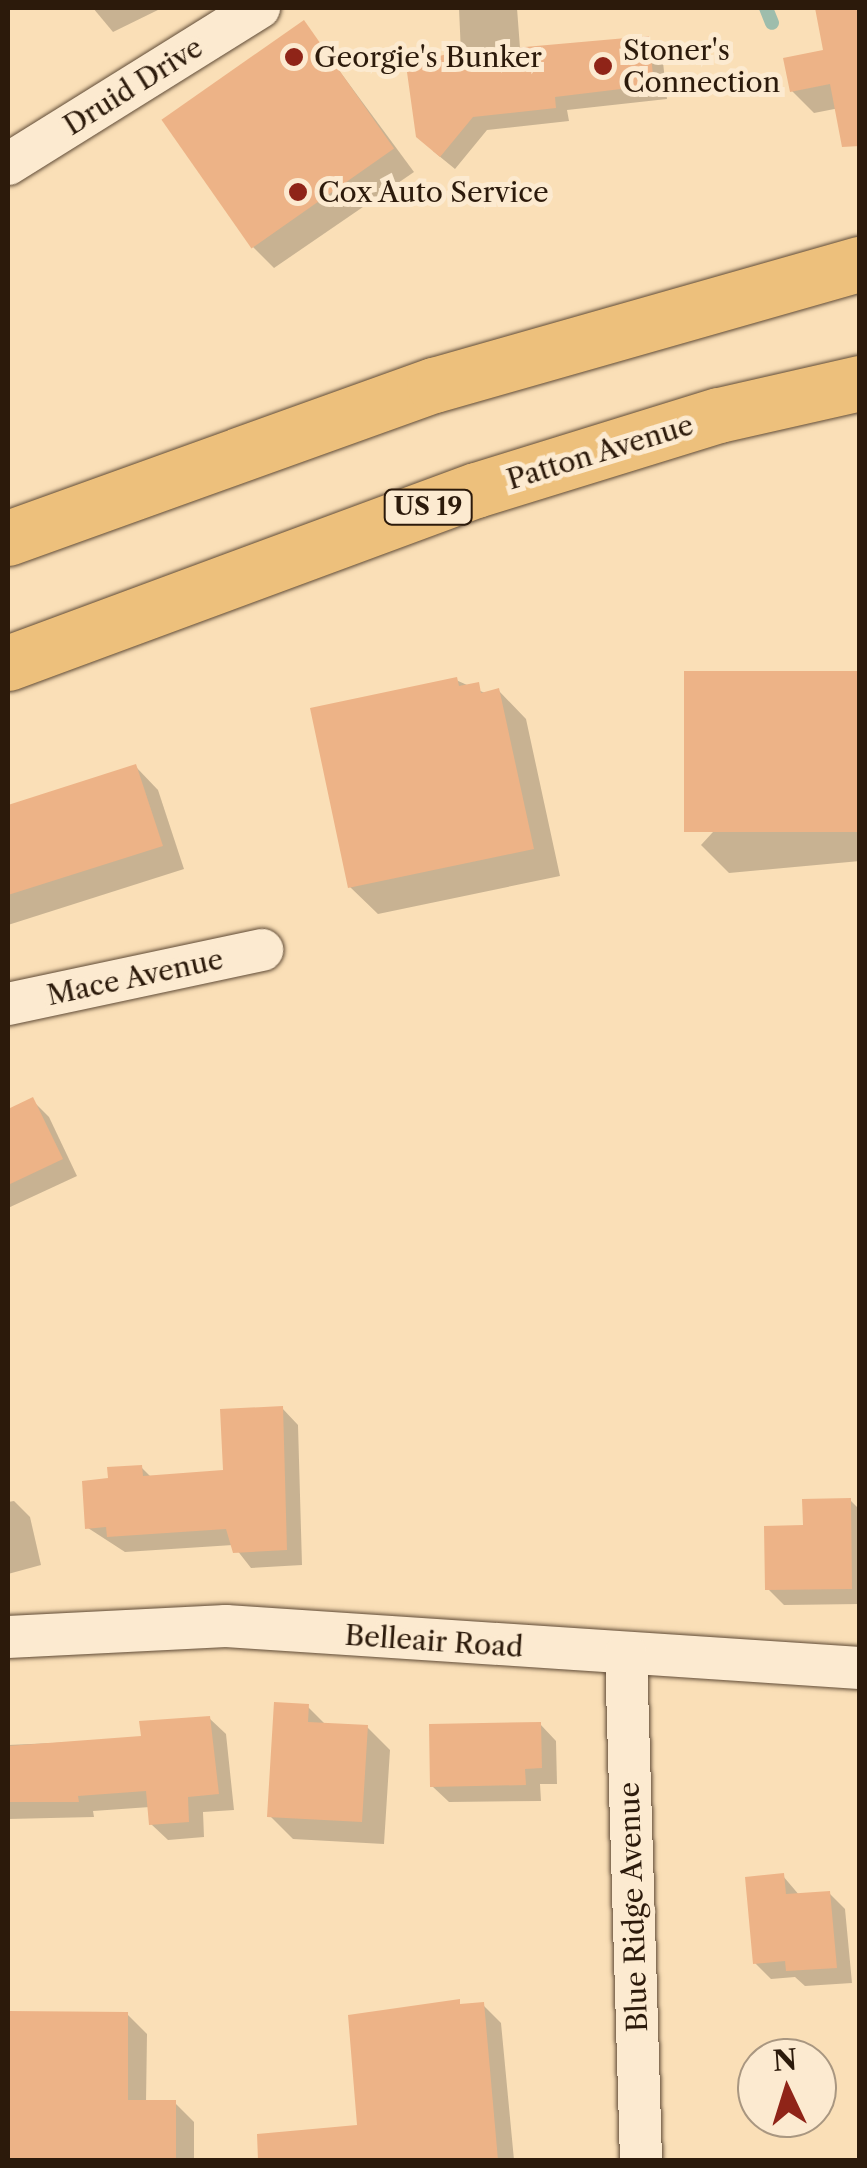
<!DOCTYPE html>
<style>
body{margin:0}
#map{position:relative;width:867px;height:2168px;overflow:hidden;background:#fadfb7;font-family:"Libre Caslon Text",serif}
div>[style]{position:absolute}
.shadow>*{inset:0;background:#0003}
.stream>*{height:14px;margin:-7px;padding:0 7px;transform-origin:7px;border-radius:7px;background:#9ebdac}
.building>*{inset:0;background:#edb387;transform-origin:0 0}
.roads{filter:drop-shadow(0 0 2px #604b36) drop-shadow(0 0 2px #604b36)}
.minor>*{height:42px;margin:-21px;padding:0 21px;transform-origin:21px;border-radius:21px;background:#fcead0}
.primary>*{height:55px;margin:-27.5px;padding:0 27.5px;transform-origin:27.5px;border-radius:27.5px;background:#edc07c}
.dots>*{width:28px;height:28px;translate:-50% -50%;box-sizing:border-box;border:5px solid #fcead0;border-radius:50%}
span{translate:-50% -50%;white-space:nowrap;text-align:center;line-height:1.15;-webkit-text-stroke:10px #fcead0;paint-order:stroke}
.shield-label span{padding:2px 8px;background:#fcead0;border:2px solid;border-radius:8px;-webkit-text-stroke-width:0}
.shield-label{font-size:25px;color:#2c1a0b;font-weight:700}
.poi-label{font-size:28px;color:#2c1a0b}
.left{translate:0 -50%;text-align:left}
.street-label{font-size:28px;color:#2c1a0b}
.frame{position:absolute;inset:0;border:10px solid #2c1a0b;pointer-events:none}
.north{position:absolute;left:737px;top:2038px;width:100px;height:100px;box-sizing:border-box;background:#fcead0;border:2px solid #a99781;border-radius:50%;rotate:356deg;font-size:28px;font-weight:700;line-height:40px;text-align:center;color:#2c1a0b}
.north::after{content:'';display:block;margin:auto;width:35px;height:45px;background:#8f2418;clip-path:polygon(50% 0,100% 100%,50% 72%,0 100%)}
</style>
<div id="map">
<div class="shadow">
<i style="clip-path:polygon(93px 8px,162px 8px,113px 32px)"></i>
<i style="clip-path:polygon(459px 8px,517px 8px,520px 48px,648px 39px,662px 53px,667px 99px,567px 110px,569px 121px,487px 130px,455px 169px,433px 151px,461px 54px)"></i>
<i style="clip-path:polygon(817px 8px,860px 8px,860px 104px,814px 113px,792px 91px,826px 52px)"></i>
<i style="clip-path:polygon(304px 23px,414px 172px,274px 268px,251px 245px)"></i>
<i style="clip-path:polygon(860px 673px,860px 861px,729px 873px,701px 845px)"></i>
<i style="clip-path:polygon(456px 680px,487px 694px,499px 691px,526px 719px,560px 876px,378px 914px,350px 887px)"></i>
<i style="clip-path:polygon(136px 767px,158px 790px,184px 869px,8px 925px,8px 808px)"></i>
<i style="clip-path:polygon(32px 1100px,49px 1117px,77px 1176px,8px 1208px,8px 1112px)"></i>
<i style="clip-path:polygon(282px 1408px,298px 1425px,302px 1565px,251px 1568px,233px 1545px,125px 1552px,88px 1528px,110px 1480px,141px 1467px,152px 1478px,225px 1473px)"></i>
<i style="clip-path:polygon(850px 1500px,860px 1510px,860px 1604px,784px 1605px,768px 1589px,806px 1528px)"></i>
<i style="clip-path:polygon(14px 1501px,30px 1517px,41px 1565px,8px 1574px,8px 1502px)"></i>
<i style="clip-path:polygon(308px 1707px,326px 1725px,367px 1727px,390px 1750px,384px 1844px,293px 1839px,270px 1816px)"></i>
<i style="clip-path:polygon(209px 1718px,226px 1734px,234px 1810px,203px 1812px,204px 1837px,168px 1840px,151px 1824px,150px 1807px,93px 1811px,94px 1817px,8px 1819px,8px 1745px,144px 1739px)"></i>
<i style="clip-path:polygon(540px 1724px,556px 1741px,557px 1784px,540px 1784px,541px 1801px,449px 1802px,432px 1786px)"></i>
<i style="clip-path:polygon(783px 1876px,800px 1896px,829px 1893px,845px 1909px,852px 1983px,805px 1986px,795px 1977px,771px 1979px,755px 1963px)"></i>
<i style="clip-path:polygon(483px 2005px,501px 2023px,514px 2160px,282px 2160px,280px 2135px,360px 2128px)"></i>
<i style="clip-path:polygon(10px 2013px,127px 2014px,147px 2034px,146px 2103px,175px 2103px,194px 2122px,194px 2160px,8px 2160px)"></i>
</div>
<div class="stream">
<i style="left:766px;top:8px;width:16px;rotate:68deg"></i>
</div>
<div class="building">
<i style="clip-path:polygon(815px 8px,860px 8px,860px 146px,842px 147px,830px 84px,790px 92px,783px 58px,823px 50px)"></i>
<i style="left:304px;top:20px;width:157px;height:174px;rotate:55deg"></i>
<i style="clip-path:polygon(649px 36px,654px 85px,555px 97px,556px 108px,473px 117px,440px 157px,416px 137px,406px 65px,447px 54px)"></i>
<i style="left:860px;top:671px;width:161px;height:176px;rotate:90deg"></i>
<i style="clip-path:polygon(457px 677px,459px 686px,479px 682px,481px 693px,499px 688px,534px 849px,348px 888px,310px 708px)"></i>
<i style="clip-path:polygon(136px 764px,163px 846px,8px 895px,8px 805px)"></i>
<i style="clip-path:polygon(33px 1097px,63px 1159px,8px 1185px,8px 1109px)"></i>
<i style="clip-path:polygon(283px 1406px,287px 1550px,233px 1553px,226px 1529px,107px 1537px,106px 1527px,85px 1529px,82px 1481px,108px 1478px,107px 1467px,142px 1465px,143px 1476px,223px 1470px,220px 1409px)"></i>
<i style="clip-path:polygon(851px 1498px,852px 1589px,765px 1590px,764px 1526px,803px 1525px,802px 1499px)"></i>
<i style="clip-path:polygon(274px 1702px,309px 1704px,308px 1722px,368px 1725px,362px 1822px,267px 1817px)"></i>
<i style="clip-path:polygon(210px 1716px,219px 1794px,188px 1797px,189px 1822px,149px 1825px,146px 1791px,78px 1796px,79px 1802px,8px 1802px,8px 1746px,141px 1736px,139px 1721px)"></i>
<i style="clip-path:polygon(541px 1722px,542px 1768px,525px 1769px,526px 1785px,430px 1787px,429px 1724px)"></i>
<i style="clip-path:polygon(784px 1873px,786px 1894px,830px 1891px,837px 1968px,786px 1971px,785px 1961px,753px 1964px,745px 1877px)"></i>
<i style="clip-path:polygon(460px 1999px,460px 2004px,484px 2002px,498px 2160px,258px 2160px,257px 2134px,357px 2125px,348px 2015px)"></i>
<i style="clip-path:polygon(8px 2011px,128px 2012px,128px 2100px,176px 2100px,176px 2160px,8px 2160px)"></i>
</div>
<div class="roads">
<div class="minor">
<i style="left:8px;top:164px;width:296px;rotate:-31.9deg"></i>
<i style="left:8px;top:1004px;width:260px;rotate:-12deg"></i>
<i style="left:8px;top:1637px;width:218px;rotate:-2.9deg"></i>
<i style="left:226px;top:1626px;width:635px;rotate:3.79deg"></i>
<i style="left:626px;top:1654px;width:506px;rotate:88.3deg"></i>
</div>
<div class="primary">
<i style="left:8px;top:538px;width:453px;rotate:-19.8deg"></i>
<i style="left:434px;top:385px;width:443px;rotate:-15.9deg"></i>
<i style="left:8px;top:663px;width:499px;rotate:-20.3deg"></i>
<i style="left:476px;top:490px;width:254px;rotate:-17.2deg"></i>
<i style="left:719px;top:415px;width:145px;rotate:-12.8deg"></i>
</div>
</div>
<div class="dots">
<i style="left:294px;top:57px;background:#8f2418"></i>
<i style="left:603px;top:66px;background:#8f2418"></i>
<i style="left:298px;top:192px;background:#8f2418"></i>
</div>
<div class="shield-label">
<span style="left:428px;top:507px">US 19</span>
</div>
<div class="poi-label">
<span class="left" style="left:623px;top:66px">Stoner's<br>Connection</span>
<span class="left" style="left:314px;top:57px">Georgie's Bunker</span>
<span class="left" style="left:318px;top:192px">Cox Auto Service</span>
</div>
<div class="street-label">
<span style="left:133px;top:86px;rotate:-32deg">Druid Drive</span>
<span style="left:600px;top:452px;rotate:-17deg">Patton Avenue</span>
<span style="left:135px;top:977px;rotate:-12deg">Mace Avenue</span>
<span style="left:434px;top:1641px;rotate:4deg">Belleair Road</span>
<span style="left:633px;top:1907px;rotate:-92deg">Blue Ridge Avenue</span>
</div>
<div class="frame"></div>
<div class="north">N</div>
</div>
